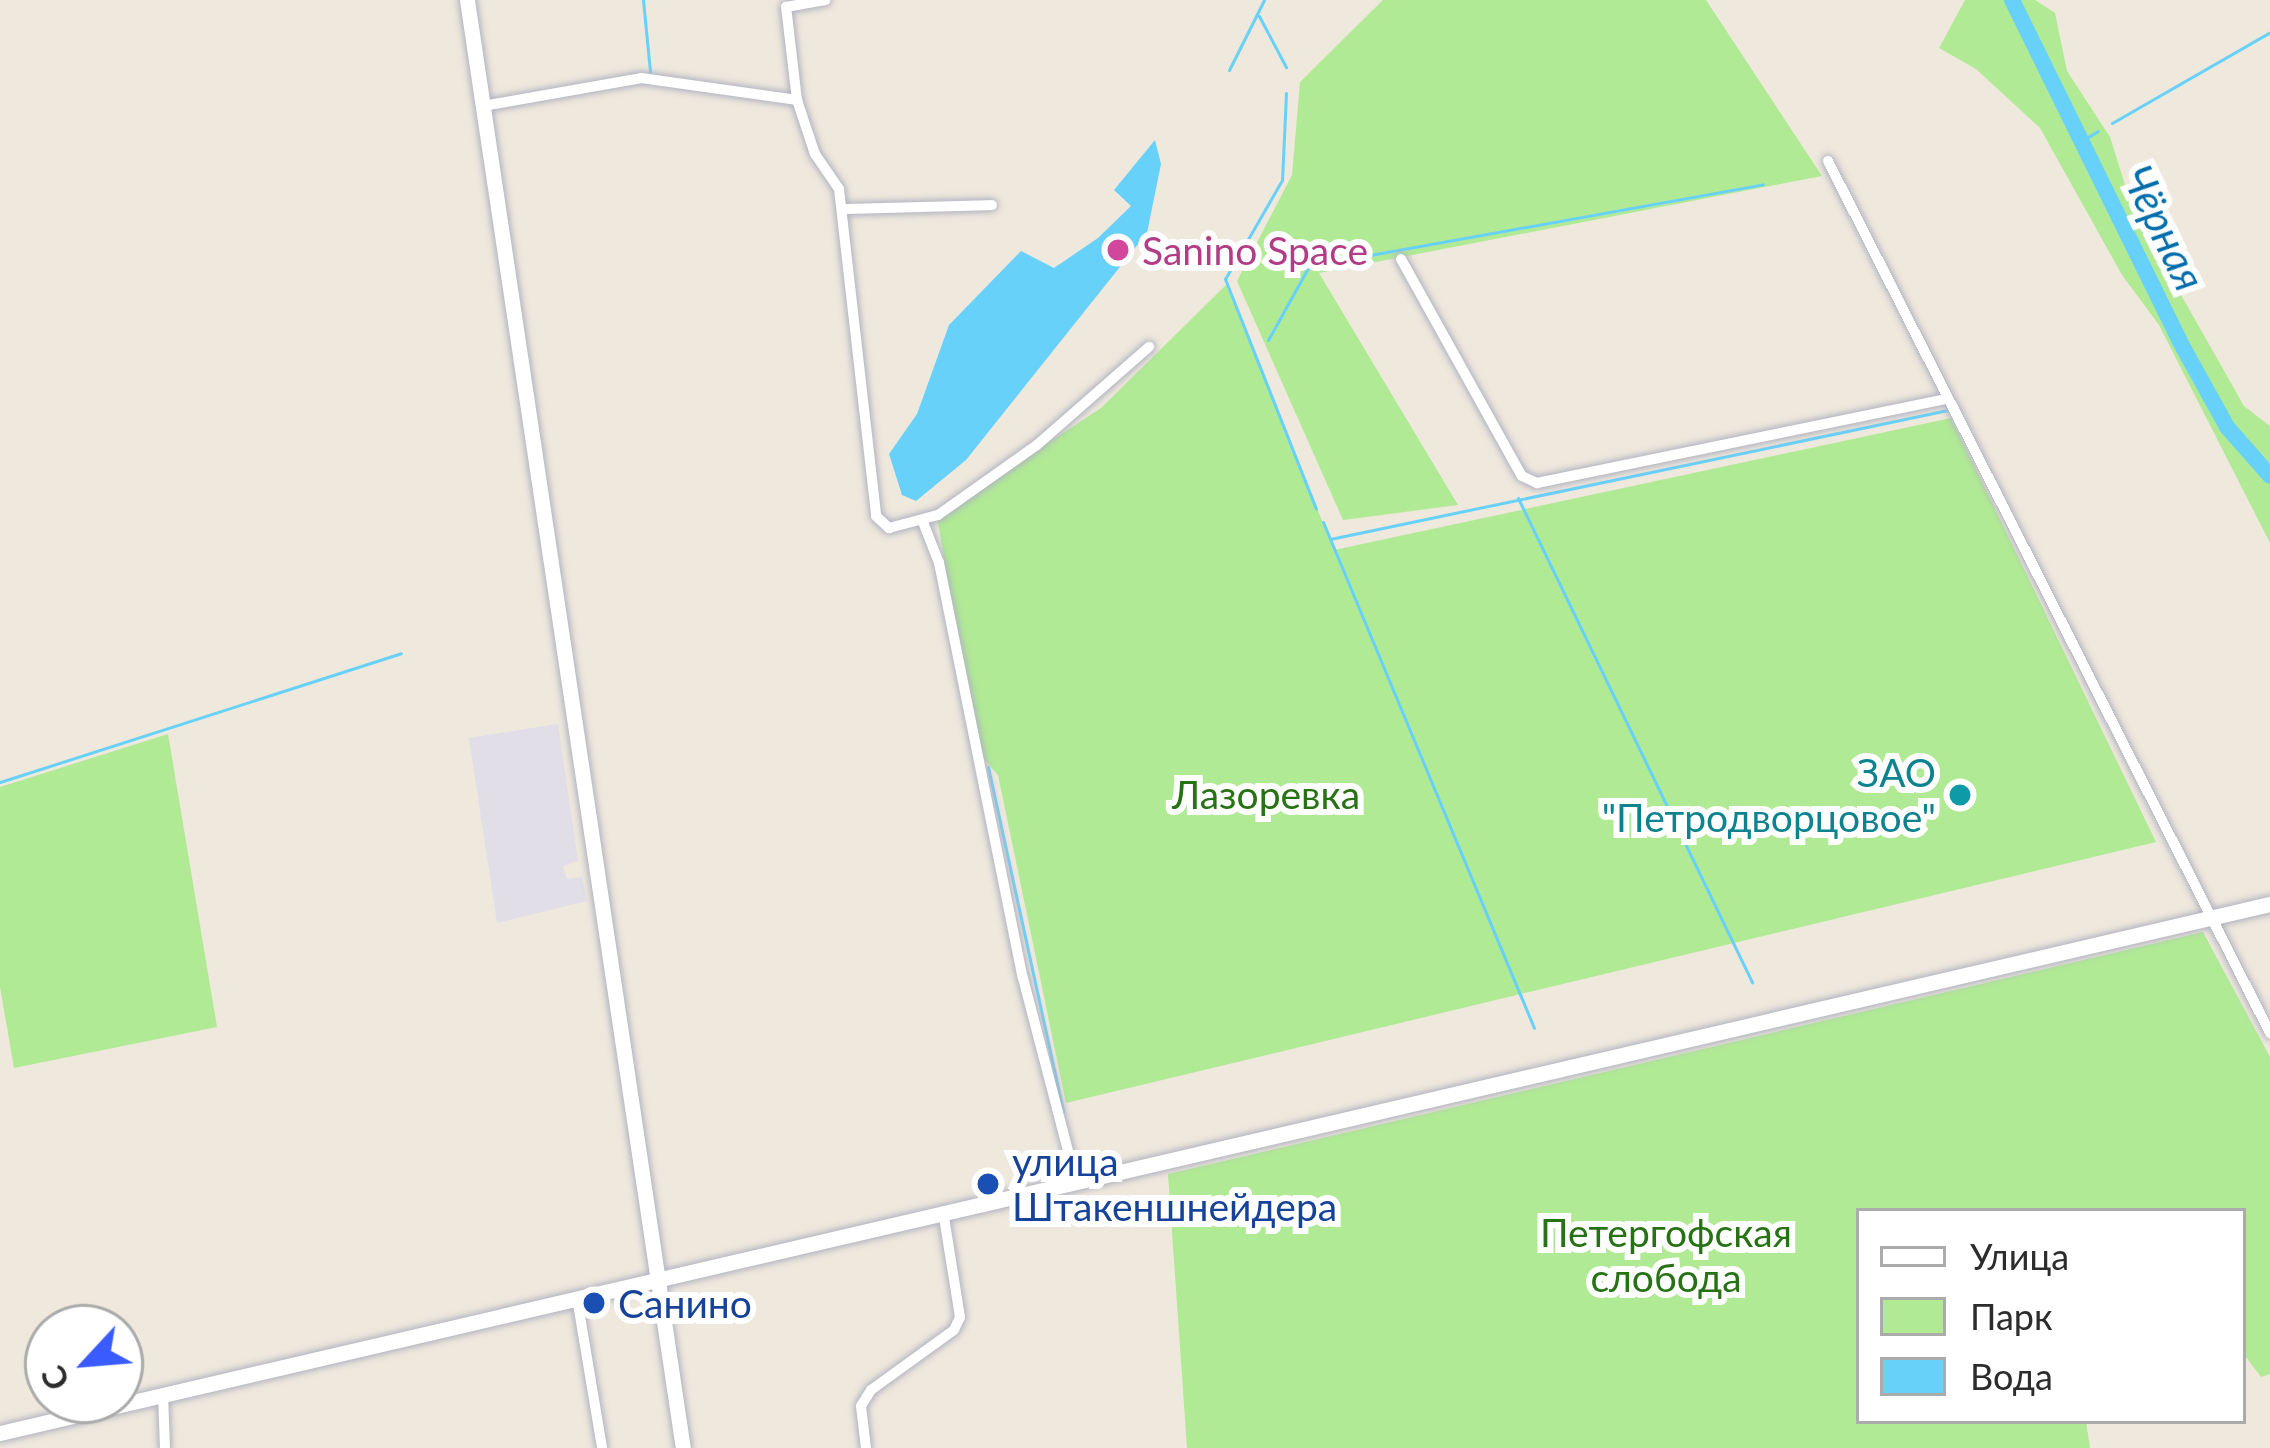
<!DOCTYPE html>
<meta charset="utf-8">
<style>
body{margin:0}
#map{position:relative;width:2270px;height:1448px;overflow:hidden;background:#efe8dd;font-family:Lato,sans-serif}
div>[style]{position:absolute}
.industrial>*{inset:0;background:#e1dee7}
.green>*{inset:0;background:#b1ea95}
.water>*{inset:0;background:#68d1fa}
.stream>*{height:3px;margin:-1.5px;padding:0 1.5px;transform-origin:1.5px;border-radius:1.5px;background:#68d1fa}
.river>*{height:16px;margin:-8px;padding:0 8px;transform-origin:8px;border-radius:8px;background:#68d1fa}
.roads{filter:drop-shadow(0 0 3px #b1b4c1) drop-shadow(0 0 3px #b1b4c1)}
.street>*{height:10px;margin:-5px;padding:0 5px;transform-origin:5px;border-radius:5px;background:#fff}
.secondary>*{height:15px;margin:-7.5px;padding:0 7.5px;transform-origin:7.5px;border-radius:7.5px;background:#fff}
.dots>*{width:33px;height:33px;translate:-50% -50%;box-sizing:border-box;border:6px solid #fff;border-radius:50%}
span{translate:-50% -50%;white-space:nowrap;text-align:center;line-height:1.15;-webkit-text-stroke:12px #fff;paint-order:stroke}
.hotel-label{font-size:39px;color:#b23c85}
.left{translate:0 -50%;text-align:left}
.culture-label{font-size:39px;color:#0d838f}
.right{translate:-100% -50%;text-align:right}
.park-label{font-size:39px;color:#267214}
.transit-label{font-size:39px;color:#164399}
.water-label{font-size:42px;color:#016eac;font-style:italic}
.legend{position:absolute;left:1856px;top:1208px;width:390px;height:216px;box-sizing:border-box;background:#fff;border:3px solid #ababab;margin:0;padding:15px 21px;list-style:none;font-size:36px;color:#2c2c2c}
.legend li{display:flex;align-items:center;gap:24px;height:60px}
.legend b{width:60px;border:3px solid #ababab}
.north{position:absolute;left:24px;top:1304px;width:120px;height:120px;box-sizing:border-box;background:#fff;border:3px solid #ababab;border-radius:50%;rotate:244deg;font-size:33px;font-weight:700;line-height:48px;text-align:center;color:#2c2c2c}
.north::after{content:'';display:block;margin:auto;width:42px;height:54px;background:#3a5cff;clip-path:polygon(50% 0,100% 100%,50% 72%,0 100%)}
</style>
<div id="map">
<div class="industrial">
<i style="clip-path:polygon(558px 724px,578px 861px,563px 866px,567px 879px,582px 877px,587px 901px,497px 923px,469px 738px)"></i>
</div>
<div class="green">
<i style="clip-path:polygon(1383px 0,1706px 0,1822px 176px,1319px 273px,1458px 505px,1343px 520px,1237px 281px,1292px 175px,1300px 82px)"></i>
<i style="clip-path:polygon(1965px 0,2035px 0,2055px 13px,2067px 71px,2110px 137px,2126px 188px,2180px 293px,2244px 406px,2270px 426px,2270px 543px,2159px 325px,2122px 275px,2040px 128px,1976px 69px,1939px 48px)"></i>
<i style="clip-path:polygon(1226px 285px,1334px 550px,1951px 418px,2156px 842px,1066px 1103px,998px 775px,975px 749px,937px 516px,1101px 408px)"></i>
<i style="clip-path:polygon(168px 734px,217px 1027px,14px 1068px,0 987px,0 787px)"></i>
<i style="clip-path:polygon(2203px 932px,2270px 1057px,2270px 1374px,2261px 1377px,2243px 1353px,2243px 1211px,1859px 1211px,1859px 1421px,2086px 1421px,2090px 1448px,1187px 1448px,1168px 1174px)"></i>
</div>
<div class="water">
<i style="clip-path:polygon(1155px 140px,1161px 164px,1147px 233px,966px 460px,916px 501px,902px 495px,889px 454px,917px 414px,949px 325px,1021px 251px,1054px 268px,1098px 238px,1131px 206px,1114px 190px)"></i>
</div>
<div class="stream">
<i style="left:643px;top:0;width:72px;rotate:84.4deg"></i>
<i style="left:1259px;top:16px;width:58px;rotate:62.1deg"></i>
<i style="left:1229px;top:70px;width:78px;rotate:-63.4deg"></i>
<i style="left:1286px;top:93px;width:87px;rotate:92.6deg"></i>
<i style="left:1282px;top:180px;width:114px;rotate:119.9deg"></i>
<i style="left:1225px;top:279px;width:247px;rotate:68.4deg"></i>
<i style="left:2112px;top:123px;width:182px;rotate:-29.9deg"></i>
<i style="left:2078px;top:143px;width:23px;rotate:-31deg"></i>
<i style="left:1268px;top:340px;width:85px;rotate:-61deg"></i>
<i style="left:1309px;top:266px;width:461px;rotate:-10.2deg"></i>
<i style="left:1518px;top:498px;width:538px;rotate:64.2deg"></i>
<i style="left:1323px;top:522px;width:548px;rotate:67.36deg"></i>
<i style="left:1330px;top:539px;width:631px;rotate:-11.79deg"></i>
<i style="left:988px;top:767px;width:353px;rotate:77.7deg"></i>
<i style="left:0;top:782px;width:421px;rotate:-17.8deg"></i>
</div>
<div class="river">
<i style="left:2012px;top:0;width:379px;rotate:63.8deg"></i>
<i style="left:2179px;top:340px;width:99px;rotate:61.1deg"></i>
<i style="left:2227px;top:427px;width:65px;rotate:48.7deg"></i>
</div>
<div class="roads">
<div class="street">
<i style="left:797px;top:100px;width:94px;rotate:-96.7deg"></i>
<i style="left:786px;top:7px;width:40px;rotate:-10deg"></i>
<i style="left:483px;top:106px;width:160px;rotate:-10deg"></i>
<i style="left:641px;top:78px;width:158px;rotate:8deg"></i>
<i style="left:797px;top:100px;width:57px;rotate:71.6deg"></i>
<i style="left:815px;top:154px;width:42px;rotate:55.6deg"></i>
<i style="left:839px;top:189px;width:329px;rotate:83.5deg"></i>
<i style="left:876px;top:516px;width:18px;rotate:43deg"></i>
<i style="left:889px;top:528px;width:51px;rotate:-14.9deg"></i>
<i style="left:938px;top:515px;width:121px;rotate:-35.3deg"></i>
<i style="left:1037px;top:445px;width:149px;rotate:-41.2deg"></i>
<i style="left:1828px;top:161px;width:978px;rotate:63.12deg"></i>
<i style="left:842px;top:209px;width:150px;rotate:-1.5deg"></i>
<i style="left:1401px;top:259px;width:248px;rotate:60.9deg"></i>
<i style="left:1522px;top:476px;width:17px;rotate:25deg"></i>
<i style="left:1537px;top:483px;width:417px;rotate:-11.6deg"></i>
<i style="left:923px;top:522px;width:44px;rotate:68.7deg"></i>
<i style="left:939px;top:563px;width:423px;rotate:78.6deg"></i>
<i style="left:1023px;top:978px;width:210px;rotate:75.4deg"></i>
<i style="left:577px;top:1298px;width:152px;rotate:80.5deg"></i>
<i style="left:163px;top:1394px;width:54px;rotate:87.9deg"></i>
<i style="left:866px;top:1448px;width:42px;rotate:-96.8deg"></i>
<i style="left:861px;top:1406px;width:19px;rotate:-58deg"></i>
<i style="left:871px;top:1390px;width:102px;rotate:-35.9deg"></i>
<i style="left:954px;top:1330px;width:14px;rotate:-65deg"></i>
<i style="left:960px;top:1317px;width:107px;rotate:-99.1deg"></i>
</div>
<div class="secondary">
<i style="left:467px;top:0;width:1464px;rotate:81.52deg"></i>
<i style="left:0;top:1433px;width:2331px;rotate:-13.12deg"></i>
</div>
</div>
<div class="dots">
<i style="left:1118px;top:250px;background:#d1479c"></i>
<i style="left:1960px;top:795px;background:#0f9aa8"></i>
<i style="left:988px;top:1184px;background:#1a4fb4"></i>
<i style="left:594px;top:1303px;background:#1a4fb4"></i>
</div>
<div class="hotel-label">
<span class="left" style="left:1142px;top:250px">Sanino Space</span>
</div>
<div class="culture-label">
<span class="right" style="left:1936px;top:795px">ЗАО<br>"Петродворцовое"</span>
</div>
<div class="park-label">
<span style="left:1266px;top:794px">Лазоревка</span>
<span style="left:1666px;top:1255px">Петергофская<br>слобода</span>
</div>
<div class="transit-label">
<span class="left" style="left:1012px;top:1184px">улица<br>Штакеншнейдера</span>
<span class="left" style="left:618px;top:1303px">Санино</span>
</div>
<div class="water-label">
<span style="left:2164px;top:228px;rotate:64deg">Чёрная</span>
</div>
<ul class="legend">
<li><b style="height:15px;background:#fff"></b>Улица</li>
<li><b style="height:33px;background:#b1ea95"></b>Парк</li>
<li><b style="height:33px;background:#68d1fa"></b>Вода</li>
</ul>
<div class="north">С</div>
</div>
